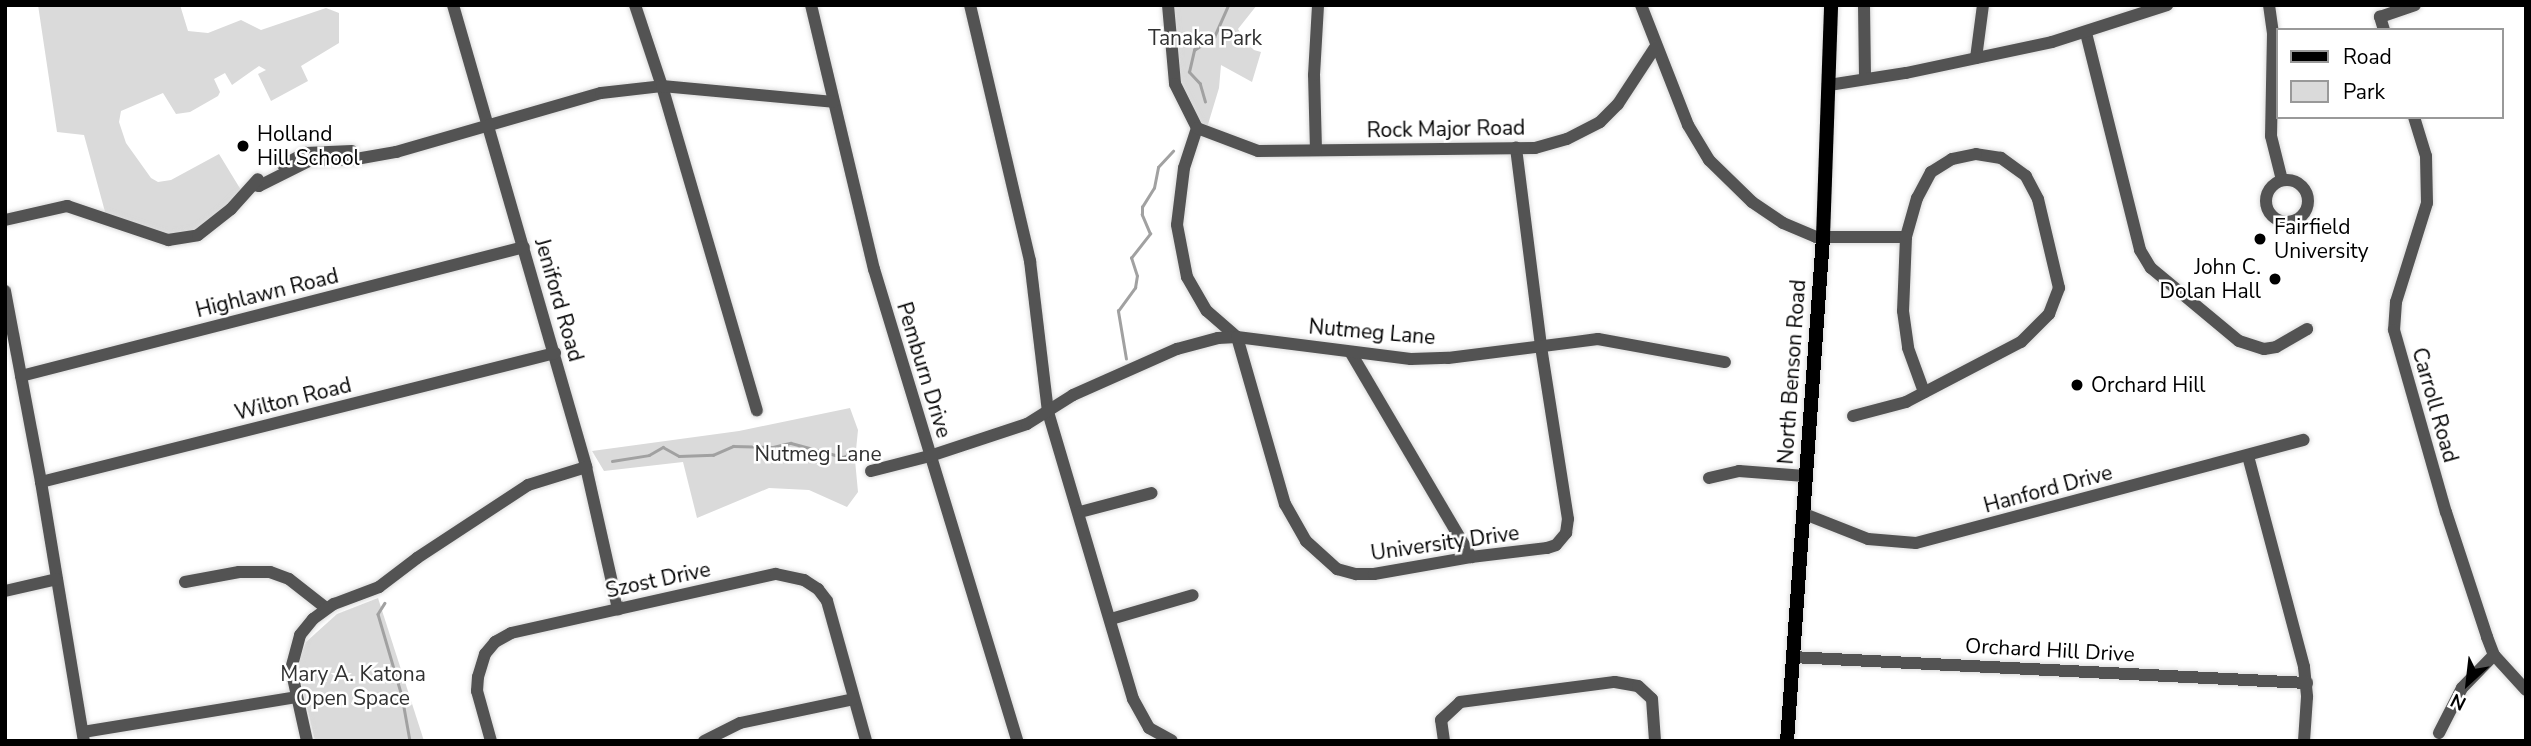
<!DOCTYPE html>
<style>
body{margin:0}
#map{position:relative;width:2531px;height:746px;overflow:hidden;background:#fff;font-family:"Nunito Sans",sans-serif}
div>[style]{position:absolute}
.green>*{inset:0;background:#dadada}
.stream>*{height:2.5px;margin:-1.25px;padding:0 1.25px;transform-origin:1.25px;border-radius:1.25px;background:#a1a1a1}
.roads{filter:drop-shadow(0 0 2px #dbdbdb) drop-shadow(0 0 2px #dbdbdb)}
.minor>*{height:12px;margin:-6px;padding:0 6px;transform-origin:6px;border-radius:6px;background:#535353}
.minor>.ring{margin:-6px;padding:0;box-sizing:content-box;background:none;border:12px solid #535353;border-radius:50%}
.major>*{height:14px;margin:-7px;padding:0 7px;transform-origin:7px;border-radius:7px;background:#000}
.dots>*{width:19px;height:19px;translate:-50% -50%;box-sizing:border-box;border:4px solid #fff;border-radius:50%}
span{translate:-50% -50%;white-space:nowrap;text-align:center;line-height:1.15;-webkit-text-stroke:5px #fff;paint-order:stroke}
.park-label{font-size:21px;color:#313131}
.street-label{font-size:21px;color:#000}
.poi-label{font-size:21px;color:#000}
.left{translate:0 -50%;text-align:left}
.right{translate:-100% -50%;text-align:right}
.frame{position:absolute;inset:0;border:7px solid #000;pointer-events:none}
.legend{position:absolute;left:2276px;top:28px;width:228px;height:91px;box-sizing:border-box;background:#fff;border:2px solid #999;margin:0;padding:9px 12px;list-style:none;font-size:21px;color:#000}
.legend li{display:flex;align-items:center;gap:14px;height:35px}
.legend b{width:35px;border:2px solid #999}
.north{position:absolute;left:2433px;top:648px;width:70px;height:70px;-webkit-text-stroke:5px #fff;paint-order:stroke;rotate:207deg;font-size:19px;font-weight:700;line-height:28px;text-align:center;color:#000}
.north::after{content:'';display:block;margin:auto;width:24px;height:32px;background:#000;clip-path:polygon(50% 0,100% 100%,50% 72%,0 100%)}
</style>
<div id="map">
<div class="green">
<i style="clip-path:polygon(38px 5px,180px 5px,188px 31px,208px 33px,241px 20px,261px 30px,326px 8px,339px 13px,339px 43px,301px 66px,308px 81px,271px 101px,258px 74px,266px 70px,259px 66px,232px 85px,225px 73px,214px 79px,220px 92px,218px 96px,190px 112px,176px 114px,163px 93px,121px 111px,119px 122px,126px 143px,151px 178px,158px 182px,171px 180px,219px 154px,244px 195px,212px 226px,168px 240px,107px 219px,84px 135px,57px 132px)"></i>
<i style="clip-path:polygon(1170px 5px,1257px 5px,1238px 29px,1245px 41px,1254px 50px,1261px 52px,1252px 82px,1221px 65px,1219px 88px,1206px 131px,1179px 85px)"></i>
<i style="clip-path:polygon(850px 408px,858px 430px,855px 460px,858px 492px,847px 507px,809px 490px,769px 488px,697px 518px,683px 462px,604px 471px,592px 451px,739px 431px)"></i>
<i style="clip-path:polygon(378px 598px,424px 741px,315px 741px,299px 673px,300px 658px,306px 642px,337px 614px)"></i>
</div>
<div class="stream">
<i style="left:1205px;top:102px;width:19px;rotate:-106deg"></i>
<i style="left:1200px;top:84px;width:16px;rotate:-133deg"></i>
<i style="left:1189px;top:72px;width:23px;rotate:-77deg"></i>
<i style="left:1194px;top:50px;width:24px;rotate:-33deg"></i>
<i style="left:1214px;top:37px;width:35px;rotate:-66deg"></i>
<i style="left:1126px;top:359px;width:49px;rotate:-99.5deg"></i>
<i style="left:1118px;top:311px;width:29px;rotate:-54deg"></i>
<i style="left:1135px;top:288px;width:12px;rotate:-81deg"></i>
<i style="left:1137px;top:276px;width:19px;rotate:-108deg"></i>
<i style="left:1131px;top:258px;width:31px;rotate:-52deg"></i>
<i style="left:1150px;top:234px;width:21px;rotate:-113deg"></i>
<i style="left:1142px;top:215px;width:8px;rotate:-90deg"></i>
<i style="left:1142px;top:207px;width:22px;rotate:-58deg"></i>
<i style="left:1154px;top:188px;width:21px;rotate:-79deg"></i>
<i style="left:1158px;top:167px;width:22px;rotate:-47deg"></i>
<i style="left:612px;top:461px;width:37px;rotate:-9deg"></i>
<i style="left:649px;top:455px;width:16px;rotate:-30deg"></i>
<i style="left:663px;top:447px;width:18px;rotate:29deg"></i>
<i style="left:679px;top:456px;width:34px;rotate:-2deg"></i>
<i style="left:713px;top:455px;width:22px;rotate:-24deg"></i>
<i style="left:733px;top:446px;width:40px;rotate:1.4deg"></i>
<i style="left:773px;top:447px;width:18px;rotate:-13deg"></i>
<i style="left:791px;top:443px;width:54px;rotate:15.1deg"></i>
<i style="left:843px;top:457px;width:15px;rotate:-20deg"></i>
<i style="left:385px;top:603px;width:13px;rotate:122deg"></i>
<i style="left:378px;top:614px;width:85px;rotate:73.7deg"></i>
<i style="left:402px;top:696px;width:46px;rotate:79.9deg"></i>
</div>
<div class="roads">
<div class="minor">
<i style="left:453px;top:5px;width:481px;rotate:73.9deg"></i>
<i style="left:586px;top:467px;width:146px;rotate:77.3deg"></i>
<i style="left:635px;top:5px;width:85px;rotate:71.6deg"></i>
<i style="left:662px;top:86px;width:338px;rotate:73.7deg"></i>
<i style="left:811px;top:5px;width:271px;rotate:76.6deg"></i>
<i style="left:874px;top:269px;width:493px;rotate:73.1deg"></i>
<i style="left:970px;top:5px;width:263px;rotate:76.8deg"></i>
<i style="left:1030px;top:261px;width:152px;rotate:83.2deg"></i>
<i style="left:1048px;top:412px;width:299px;rotate:73.5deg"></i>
<i style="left:1133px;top:699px;width:33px;rotate:61deg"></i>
<i style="left:1149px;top:728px;width:26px;rotate:29deg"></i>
<i style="left:1168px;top:5px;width:79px;rotate:84.9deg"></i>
<i style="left:1175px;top:84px;width:49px;rotate:63.4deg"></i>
<i style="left:1197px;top:128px;width:42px;rotate:108deg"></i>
<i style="left:1184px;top:168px;width:57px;rotate:97deg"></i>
<i style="left:1177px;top:225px;width:53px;rotate:79.1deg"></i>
<i style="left:1187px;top:277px;width:39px;rotate:60deg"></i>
<i style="left:1207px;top:311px;width:40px;rotate:41deg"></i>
<i style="left:1237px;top:337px;width:174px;rotate:74deg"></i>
<i style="left:1285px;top:504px;width:43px;rotate:60.4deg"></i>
<i style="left:1306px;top:541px;width:42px;rotate:42.1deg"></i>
<i style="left:1337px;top:569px;width:20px;rotate:15deg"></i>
<i style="left:1356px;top:574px;width:18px"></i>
<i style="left:1374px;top:574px;width:98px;rotate:-9.9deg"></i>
<i style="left:1471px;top:557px;width:77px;rotate:-6.8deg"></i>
<i style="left:1547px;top:548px;width:9px;rotate:-18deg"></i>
<i style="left:1556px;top:545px;width:16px;rotate:-50deg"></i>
<i style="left:1566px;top:533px;width:14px;rotate:-82deg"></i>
<i style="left:1568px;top:519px;width:175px;rotate:-98.9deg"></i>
<i style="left:1541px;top:346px;width:200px;rotate:-97.2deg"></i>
<i style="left:1641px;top:5px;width:129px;rotate:68.6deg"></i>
<i style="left:1688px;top:125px;width:41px;rotate:59deg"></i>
<i style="left:1709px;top:160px;width:60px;rotate:44.3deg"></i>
<i style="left:1752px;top:202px;width:37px;rotate:34deg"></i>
<i style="left:1783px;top:223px;width:36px;rotate:23deg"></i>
<i style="left:1816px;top:237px;width:90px"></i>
<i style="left:1864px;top:5px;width:74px;rotate:89.2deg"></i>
<i style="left:2269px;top:5px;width:28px;rotate:82deg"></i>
<i style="left:2273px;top:33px;width:103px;rotate:91.1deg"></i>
<i style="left:2271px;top:136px;width:45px;rotate:76deg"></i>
<i style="left:2384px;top:30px;width:14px;rotate:-107deg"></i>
<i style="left:2380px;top:17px;width:37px;rotate:-19deg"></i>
<i style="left:2086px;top:33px;width:224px;rotate:76deg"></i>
<i style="left:2140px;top:250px;width:21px;rotate:59deg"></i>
<i style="left:2151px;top:268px;width:114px;rotate:39.7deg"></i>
<i style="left:2239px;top:341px;width:26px;rotate:18deg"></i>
<i style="left:2264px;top:349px;width:12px;rotate:-9deg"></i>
<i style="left:2276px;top:347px;width:36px;rotate:-30deg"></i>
<i style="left:1976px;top:58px;width:53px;rotate:-82.5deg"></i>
<i style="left:1829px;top:85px;width:78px;rotate:-8.9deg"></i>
<i style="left:1906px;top:73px;width:149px;rotate:-12deg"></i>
<i style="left:2052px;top:42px;width:121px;rotate:-17.8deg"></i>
<i style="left:2414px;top:117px;width:41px;rotate:72.9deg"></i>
<i style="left:2426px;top:156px;width:47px;rotate:88.8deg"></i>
<i style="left:2427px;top:203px;width:104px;rotate:107.4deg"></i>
<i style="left:2396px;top:302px;width:28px;rotate:94deg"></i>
<i style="left:2394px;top:330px;width:189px;rotate:74.1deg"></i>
<i style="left:2446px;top:512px;width:132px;rotate:71.8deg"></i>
<i style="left:2487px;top:637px;width:19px;rotate:69deg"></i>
<i style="left:2494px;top:655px;width:47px;rotate:47.6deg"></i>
<i style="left:1197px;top:128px;width:65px;rotate:20.7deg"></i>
<i style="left:1258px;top:151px;width:277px;rotate:-0.6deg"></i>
<i style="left:1535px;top:148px;width:33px;rotate:-16deg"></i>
<i style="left:1567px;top:139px;width:37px;rotate:-27deg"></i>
<i style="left:1600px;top:122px;width:25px;rotate:-45deg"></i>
<i style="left:1618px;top:104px;width:69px;rotate:-56.8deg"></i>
<i style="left:1316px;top:150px;width:75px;rotate:-91.5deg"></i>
<i style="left:1314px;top:75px;width:70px;rotate:-86.7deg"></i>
<i style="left:283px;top:165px;width:26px;rotate:-28deg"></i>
<i style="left:306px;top:153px;width:46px;rotate:-2.5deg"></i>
<i class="ring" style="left:2266px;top:180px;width:30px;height:30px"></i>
<i style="left:254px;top:185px;width:5px;rotate:11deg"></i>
<i style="left:259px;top:186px;width:56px;rotate:-26.6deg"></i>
<i style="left:309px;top:161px;width:47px;rotate:-2.4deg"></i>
<i style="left:356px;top:159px;width:41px;rotate:-9.9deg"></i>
<i style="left:396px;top:152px;width:213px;rotate:-16.1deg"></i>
<i style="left:601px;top:93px;width:61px;rotate:-6.5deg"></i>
<i style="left:662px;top:86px;width:172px;rotate:5.3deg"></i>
<i style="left:5px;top:220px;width:64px;rotate:-12.7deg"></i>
<i style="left:67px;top:206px;width:107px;rotate:18.6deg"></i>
<i style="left:168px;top:240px;width:30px;rotate:-9deg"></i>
<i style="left:198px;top:235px;width:42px;rotate:-38.2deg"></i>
<i style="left:231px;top:209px;width:40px;rotate:-48deg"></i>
<i style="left:5px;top:291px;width:194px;rotate:79.3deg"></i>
<i style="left:41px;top:482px;width:263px;rotate:80.6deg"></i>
<i style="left:1351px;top:353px;width:237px;rotate:59.5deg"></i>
<i style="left:21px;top:376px;width:519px;rotate:-14.38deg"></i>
<i style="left:1853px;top:416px;width:55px;rotate:-14.8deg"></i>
<i style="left:1906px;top:402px;width:130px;rotate:-27.6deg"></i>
<i style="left:2021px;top:342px;width:40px;rotate:-45deg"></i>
<i style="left:2049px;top:314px;width:28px;rotate:-69deg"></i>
<i style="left:2059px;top:288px;width:91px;rotate:-103.3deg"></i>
<i style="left:2038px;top:199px;width:26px;rotate:-118deg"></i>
<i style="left:2026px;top:176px;width:31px;rotate:-144deg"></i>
<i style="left:2001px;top:158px;width:25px;rotate:-171deg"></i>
<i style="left:1976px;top:154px;width:25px;rotate:168deg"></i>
<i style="left:1952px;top:159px;width:25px;rotate:148deg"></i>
<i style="left:1931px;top:172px;width:30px;rotate:118deg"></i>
<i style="left:1917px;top:198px;width:41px;rotate:105.8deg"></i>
<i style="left:1906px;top:237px;width:74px;rotate:92.3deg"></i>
<i style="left:1903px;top:311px;width:37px;rotate:82deg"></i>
<i style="left:1908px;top:348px;width:47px;rotate:70deg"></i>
<i style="left:2248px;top:456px;width:218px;rotate:75.1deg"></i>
<i style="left:2304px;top:667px;width:30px;rotate:84deg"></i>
<i style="left:2307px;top:697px;width:44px;rotate:93.9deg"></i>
<i style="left:871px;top:471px;width:61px;rotate:-14.3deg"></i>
<i style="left:930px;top:456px;width:102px;rotate:-18.3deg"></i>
<i style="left:1027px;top:424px;width:54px;rotate:-32.2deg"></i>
<i style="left:1073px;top:395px;width:114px;rotate:-23.9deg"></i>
<i style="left:1177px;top:349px;width:42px;rotate:-15deg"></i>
<i style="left:1218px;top:338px;width:19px;rotate:-3deg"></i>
<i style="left:1237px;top:337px;width:175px;rotate:7.2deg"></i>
<i style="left:1411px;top:359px;width:37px;rotate:-2deg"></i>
<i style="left:1448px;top:358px;width:151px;rotate:-7.2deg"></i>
<i style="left:1598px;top:339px;width:129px;rotate:10.3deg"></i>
<i style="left:1709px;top:478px;width:31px;rotate:-13deg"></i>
<i style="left:1739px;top:471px;width:66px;rotate:4.3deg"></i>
<i style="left:41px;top:482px;width:530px;rotate:-14.09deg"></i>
<i style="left:1080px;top:512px;width:74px;rotate:-14.8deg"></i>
<i style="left:1802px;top:513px;width:71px;rotate:21.5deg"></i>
<i style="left:1868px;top:539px;width:48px;rotate:4.8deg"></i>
<i style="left:1916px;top:543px;width:401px;rotate:-14.9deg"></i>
<i style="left:185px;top:582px;width:55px;rotate:-10.5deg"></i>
<i style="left:239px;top:572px;width:31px"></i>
<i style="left:270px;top:572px;width:20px;rotate:20deg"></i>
<i style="left:289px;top:579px;width:47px;rotate:38.1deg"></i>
<i style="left:5px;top:591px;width:53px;rotate:-13deg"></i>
<i style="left:1111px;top:619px;width:85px;rotate:-16.3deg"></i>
<i style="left:1792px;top:657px;width:516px;rotate:2.89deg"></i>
<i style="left:83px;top:732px;width:216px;rotate:-9.3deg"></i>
<i style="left:2439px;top:733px;width:51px;rotate:-62.9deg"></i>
<i style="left:2462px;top:688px;width:46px;rotate:-45.9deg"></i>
<i style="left:307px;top:741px;width:74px;rotate:-102.5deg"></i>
<i style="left:291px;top:669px;width:35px;rotate:-75deg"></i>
<i style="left:300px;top:635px;width:21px;rotate:-51deg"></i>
<i style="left:313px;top:619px;width:26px;rotate:-36deg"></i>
<i style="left:334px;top:604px;width:48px;rotate:-20.7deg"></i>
<i style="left:379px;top:587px;width:48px;rotate:-37.3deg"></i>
<i style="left:417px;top:558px;width:133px;rotate:-33.3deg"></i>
<i style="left:528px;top:485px;width:61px;rotate:-17.2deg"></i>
<i style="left:491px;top:741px;width:52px;rotate:-105.6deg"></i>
<i style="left:477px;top:691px;width:14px;rotate:-86deg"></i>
<i style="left:478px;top:677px;width:24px;rotate:-73deg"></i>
<i style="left:485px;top:654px;width:16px;rotate:-50deg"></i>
<i style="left:495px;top:642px;width:18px;rotate:-29deg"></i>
<i style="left:511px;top:633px;width:271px;rotate:-12.6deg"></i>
<i style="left:776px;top:574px;width:29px;rotate:12deg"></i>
<i style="left:804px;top:580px;width:17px;rotate:33deg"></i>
<i style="left:818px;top:589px;width:15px;rotate:53deg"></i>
<i style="left:827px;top:601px;width:145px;rotate:74.4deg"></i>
<i style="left:704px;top:741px;width:40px;rotate:-26.6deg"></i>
<i style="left:740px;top:723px;width:116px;rotate:-11.9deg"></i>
<i style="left:1444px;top:741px;width:21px;rotate:-98deg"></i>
<i style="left:1441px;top:720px;width:26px;rotate:-43deg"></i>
<i style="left:1460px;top:702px;width:156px;rotate:-7.4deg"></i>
<i style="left:1615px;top:682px;width:23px;rotate:10deg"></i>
<i style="left:1638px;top:686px;width:19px;rotate:43deg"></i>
<i style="left:1652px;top:699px;width:42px;rotate:85.9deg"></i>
</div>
<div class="major">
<i style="left:1787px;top:741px;width:505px;rotate:-85.91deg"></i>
<i style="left:1823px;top:237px;width:232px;rotate:-88deg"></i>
</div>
</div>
<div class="dots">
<i style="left:243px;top:146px;background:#000"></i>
<i style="left:2260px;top:239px;background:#000"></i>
<i style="left:2275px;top:279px;background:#000"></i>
<i style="left:2077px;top:385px;background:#000"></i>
</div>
<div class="park-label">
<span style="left:1205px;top:38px">Tanaka Park</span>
<span style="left:818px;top:454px">Nutmeg Lane</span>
<span style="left:353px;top:686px">Mary A. Katona<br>Open Space</span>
</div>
<div class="street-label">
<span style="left:1446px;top:129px;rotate:-1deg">Rock Major Road</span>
<span style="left:267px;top:293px;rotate:-14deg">Highlawn Road</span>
<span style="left:559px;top:300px;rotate:74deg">Jeniford Road</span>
<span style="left:1372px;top:332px;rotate:5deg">Nutmeg Lane</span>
<span style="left:924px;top:370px;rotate:73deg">Pemburn Drive</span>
<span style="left:1792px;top:372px;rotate:-86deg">North Benson Road</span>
<span style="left:293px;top:399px;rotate:-14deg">Wilton Road</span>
<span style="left:2435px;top:405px;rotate:74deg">Carroll Road</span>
<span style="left:2048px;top:489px;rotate:-15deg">Hanford Drive</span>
<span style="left:1445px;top:543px;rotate:-8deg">University Drive</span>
<span style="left:658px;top:580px;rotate:-12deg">Szost Drive</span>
<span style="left:2050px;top:650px;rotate:3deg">Orchard Hill Drive</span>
</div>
<div class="poi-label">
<span class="left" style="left:257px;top:146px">Holland<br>Hill School</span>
<span class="left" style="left:2274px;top:239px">Fairfield<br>University</span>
<span class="right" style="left:2261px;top:279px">John C.<br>Dolan Hall</span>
<span class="left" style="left:2091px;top:385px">Orchard Hill</span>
</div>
<div class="frame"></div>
<ul class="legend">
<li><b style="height:9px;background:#000"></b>Road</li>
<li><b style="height:19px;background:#dadada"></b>Park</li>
</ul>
<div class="north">N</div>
</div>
